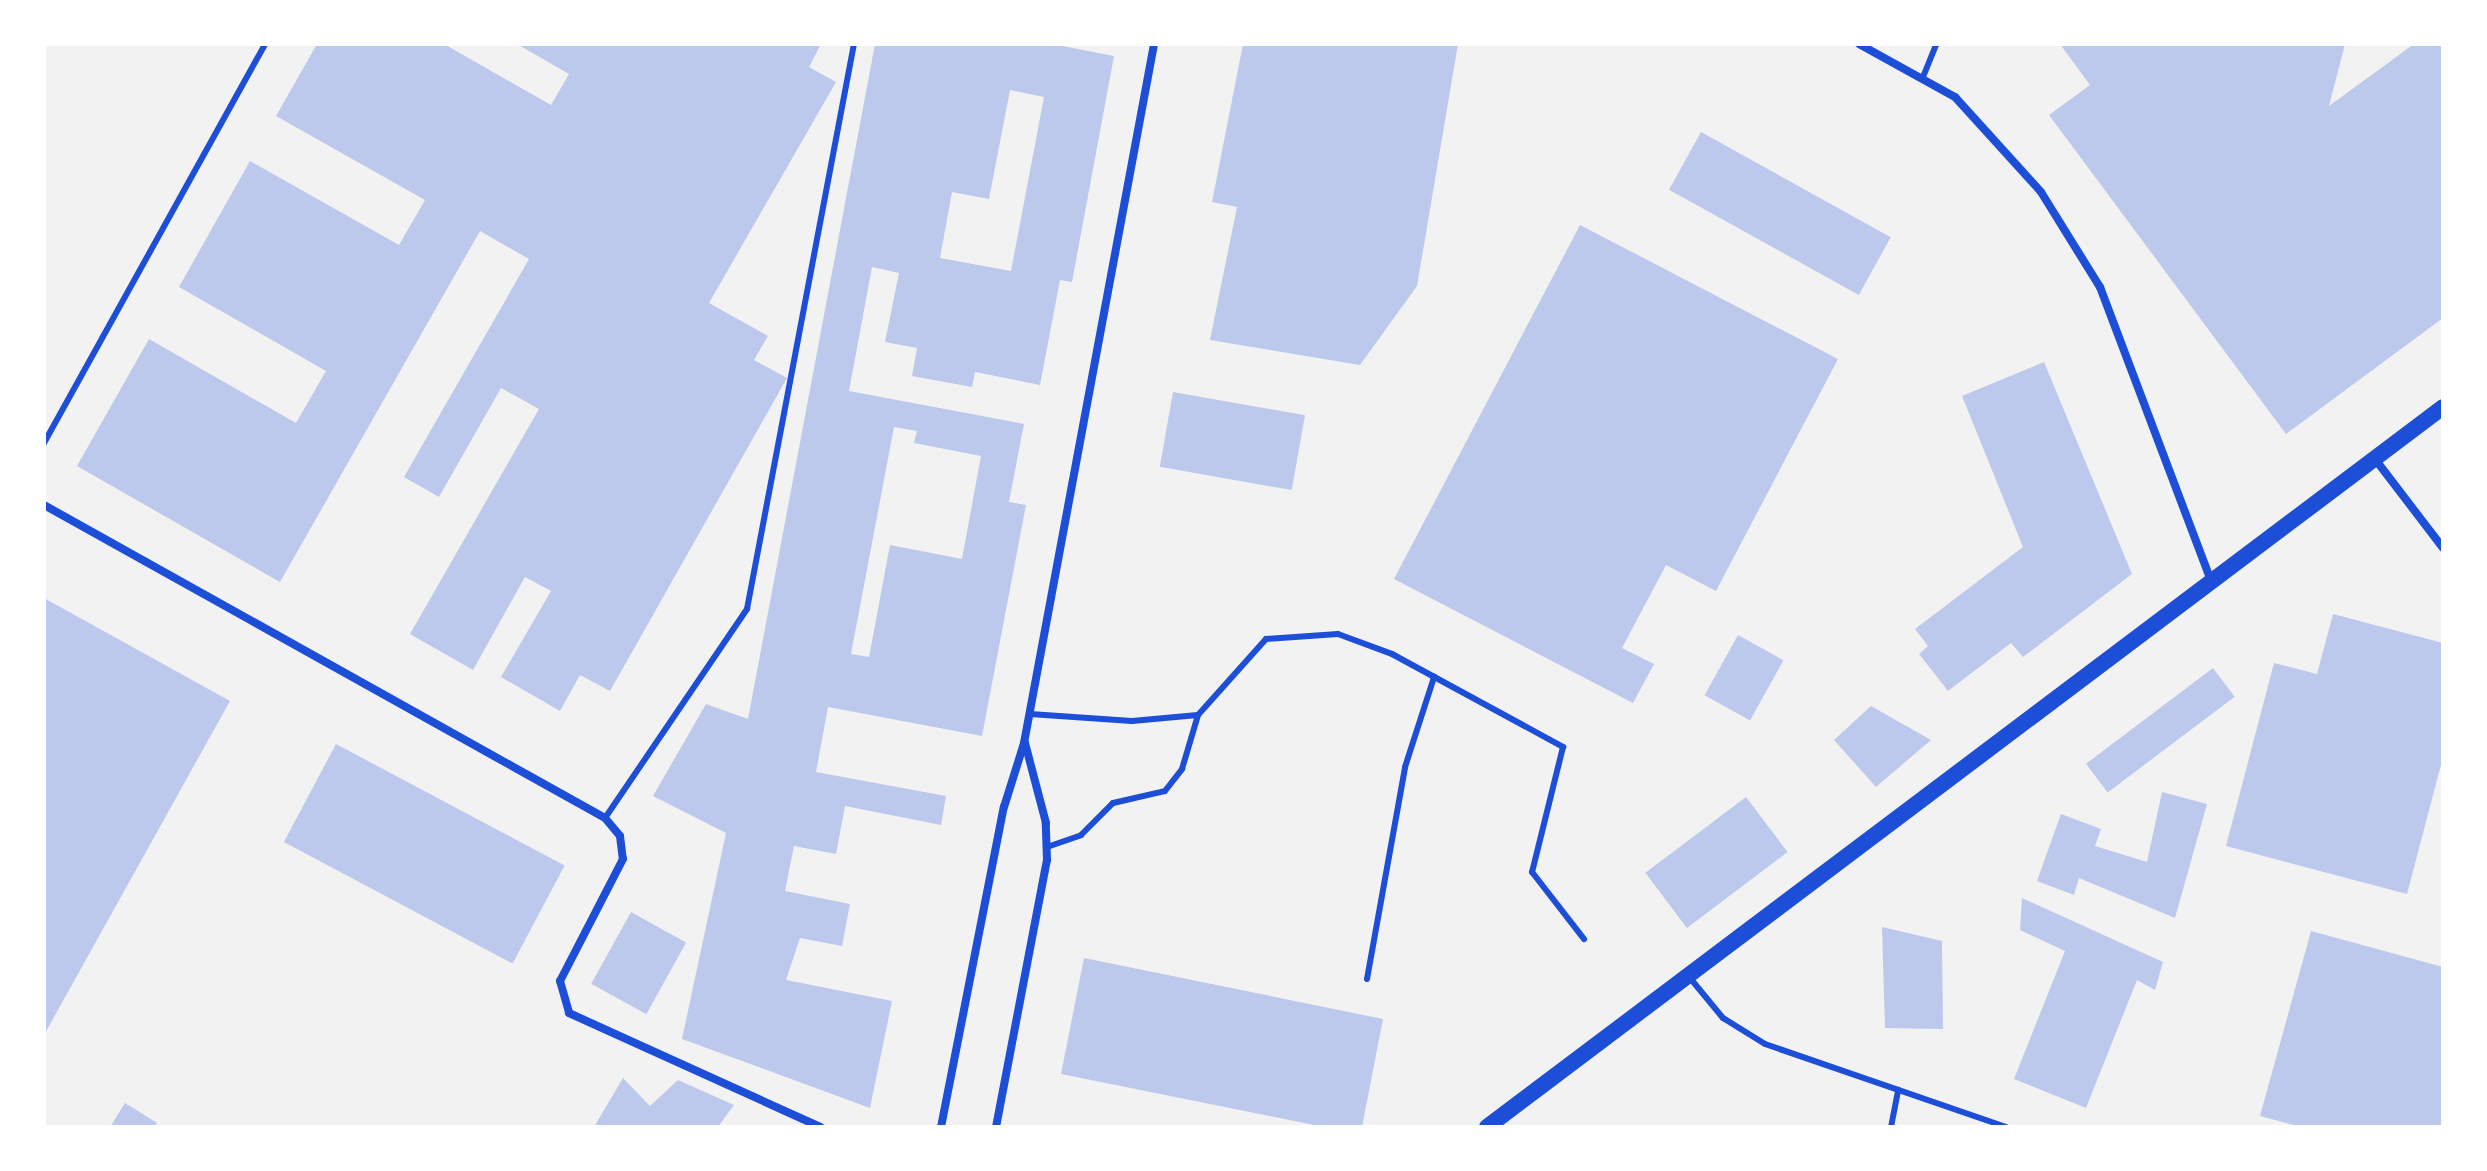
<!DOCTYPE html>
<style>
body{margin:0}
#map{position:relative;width:2487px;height:1171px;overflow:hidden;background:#f2f2f2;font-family:"Fira Sans",sans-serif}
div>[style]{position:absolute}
.building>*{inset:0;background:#bdc9ec;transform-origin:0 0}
.service>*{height:6px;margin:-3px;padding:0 3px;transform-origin:3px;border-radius:3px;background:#1d4ed8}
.minor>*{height:8px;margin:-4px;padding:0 4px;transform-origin:4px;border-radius:4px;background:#1d4ed8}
.secondary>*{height:16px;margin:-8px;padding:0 8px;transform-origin:8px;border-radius:8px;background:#1d4ed8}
span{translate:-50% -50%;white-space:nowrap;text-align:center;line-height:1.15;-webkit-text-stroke:8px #fff;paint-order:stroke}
.frame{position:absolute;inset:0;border:46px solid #fff;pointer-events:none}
</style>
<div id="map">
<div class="building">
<i style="clip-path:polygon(317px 44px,444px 44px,551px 105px,569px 74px,517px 44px,821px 44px,809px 67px,836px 82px,709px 303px,768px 336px,754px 360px,787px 378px,610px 691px,580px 675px,560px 711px,501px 677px,551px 591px,525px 577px,473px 670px,410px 634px,539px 409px,501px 388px,439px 497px,404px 477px,529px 259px,480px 231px,280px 582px,77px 466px,149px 339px,296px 423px,326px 371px,179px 287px,250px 161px,399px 245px,425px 200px,276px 116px)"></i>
<i style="clip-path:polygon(evenodd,875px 44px,1052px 44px,1114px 56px,1072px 282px,1060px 280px,1040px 385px,975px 372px,972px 387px,912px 376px,917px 348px,885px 342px,899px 273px,872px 267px,849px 391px,1024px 424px,1009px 502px,1026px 505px,982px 736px,828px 707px,816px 772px,946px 796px,941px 825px,845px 806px,836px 854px,794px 846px,785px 891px,850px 904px,842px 946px,800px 938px,786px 980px,892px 1001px,870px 1108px,682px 1039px,726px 833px,653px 796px,706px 704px,748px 719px,875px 44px,1010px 90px,1044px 97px,1011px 271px,940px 258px,952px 192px,989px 199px,1010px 90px,875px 44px,894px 427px,917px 431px,914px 443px,981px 456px,962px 559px,890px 545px,869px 657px,851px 654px,894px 427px)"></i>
<i style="clip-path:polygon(1243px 44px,1458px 44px,1417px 286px,1360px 365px,1210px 340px,1237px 207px,1212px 202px)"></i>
<i style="clip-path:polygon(2060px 44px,2345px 44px,2329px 106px,2414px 44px,2443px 44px,2443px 318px,2286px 434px,2049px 115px,2090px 85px)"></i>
<i style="left:1701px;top:132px;width:217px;height:66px;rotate:29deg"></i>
<i style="clip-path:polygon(1580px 225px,1838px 359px,1716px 591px,1666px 565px,1622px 648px,1654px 664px,1633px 703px,1394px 579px)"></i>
<i style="clip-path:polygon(2044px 362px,2132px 574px,2023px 657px,2011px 643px,1948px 691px,1919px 654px,1928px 646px,1915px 629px,2023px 547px,1962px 396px)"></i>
<i style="left:1173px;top:392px;width:134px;height:76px;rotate:10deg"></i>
<i style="clip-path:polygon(44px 598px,230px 701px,44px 1035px)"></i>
<i style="clip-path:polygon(2333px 614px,2443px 643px,2443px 757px,2407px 894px,2226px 846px,2274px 663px,2317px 674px)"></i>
<i style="left:1738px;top:635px;width:52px;height:69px;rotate:29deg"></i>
<i style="left:2213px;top:668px;width:36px;height:159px;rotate:53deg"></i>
<i style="clip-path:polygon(1871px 706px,1931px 740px,1876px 787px,1834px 740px)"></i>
<i style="left:336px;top:744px;width:259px;height:111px;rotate:28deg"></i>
<i style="clip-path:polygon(2162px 792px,2207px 804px,2175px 918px,2079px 878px,2074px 895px,2037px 881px,2061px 814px,2101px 829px,2095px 846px,2147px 862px)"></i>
<i style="left:1746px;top:797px;width:69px;height:126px;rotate:53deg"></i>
<i style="clip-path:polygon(2022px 898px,2163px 962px,2155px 990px,2137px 980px,2086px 1108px,2014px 1079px,2065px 951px,2020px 930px)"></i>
<i style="left:631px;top:912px;width:63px;height:82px;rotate:29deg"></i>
<i style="clip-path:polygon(1882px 927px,1942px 941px,1943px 1029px,1885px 1028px)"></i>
<i style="clip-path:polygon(2311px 931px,2443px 967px,2443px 1127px,2301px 1127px,2260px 1116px)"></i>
<i style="clip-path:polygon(1084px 958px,1383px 1019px,1362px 1127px,1324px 1127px,1061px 1074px)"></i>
<i style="clip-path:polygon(623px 1078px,650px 1106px,678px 1080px,734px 1105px,718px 1127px,594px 1127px)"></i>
<i style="clip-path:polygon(125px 1103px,157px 1123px,154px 1127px,110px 1127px)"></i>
</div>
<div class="service">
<i style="left:1923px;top:77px;width:35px;rotate:-68deg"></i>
<i style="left:44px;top:443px;width:456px;rotate:-61deg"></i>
<i style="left:1030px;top:714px;width:102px;rotate:3.9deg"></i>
<i style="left:1132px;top:721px;width:66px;rotate:-5.2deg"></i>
<i style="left:1198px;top:715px;width:102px;rotate:-48.2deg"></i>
<i style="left:1266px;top:639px;width:72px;rotate:-4deg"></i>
<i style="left:1338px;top:634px;width:58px;rotate:20.3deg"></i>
<i style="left:1392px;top:654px;width:195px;rotate:28.5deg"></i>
<i style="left:1563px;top:747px;width:129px;rotate:103.9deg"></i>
<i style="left:1532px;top:872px;width:85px;rotate:52.2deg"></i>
<i style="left:605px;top:818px;width:253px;rotate:-55.8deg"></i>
<i style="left:747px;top:609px;width:575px;rotate:-79.28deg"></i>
<i style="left:1047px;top:847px;width:36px;rotate:-19deg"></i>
<i style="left:1081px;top:835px;width:45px;rotate:-45deg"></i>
<i style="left:1113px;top:803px;width:53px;rotate:-13deg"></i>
<i style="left:1165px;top:791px;width:28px;rotate:-52deg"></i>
<i style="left:1182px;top:769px;width:56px;rotate:-73.5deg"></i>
<i style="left:1690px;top:978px;width:52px;rotate:50.5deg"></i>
<i style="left:1723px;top:1018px;width:49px;rotate:31.8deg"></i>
<i style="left:1765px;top:1044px;width:255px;rotate:19deg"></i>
<i style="left:1367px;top:979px;width:215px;rotate:-79.8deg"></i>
<i style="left:1405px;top:767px;width:95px;rotate:-72.1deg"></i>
<i style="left:1891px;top:1127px;width:38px;rotate:-79deg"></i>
</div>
<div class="minor">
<i style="left:1859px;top:44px;width:110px;rotate:28.9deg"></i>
<i style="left:1955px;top:97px;width:128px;rotate:47.8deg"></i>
<i style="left:2041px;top:192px;width:112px;rotate:58.2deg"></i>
<i style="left:2100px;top:287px;width:317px;rotate:69.3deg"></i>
<i style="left:2375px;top:459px;width:112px;rotate:52.6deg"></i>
<i style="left:44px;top:505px;width:642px;rotate:29.16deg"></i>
<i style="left:605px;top:818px;width:23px;rotate:50deg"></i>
<i style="left:620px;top:836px;width:23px;rotate:83deg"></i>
<i style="left:623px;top:859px;width:137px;rotate:117.3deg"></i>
<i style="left:560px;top:981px;width:33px;rotate:74deg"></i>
<i style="left:569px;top:1013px;width:276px;rotate:24.4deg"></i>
<i style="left:941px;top:1127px;width:326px;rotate:-78.9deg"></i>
<i style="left:1004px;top:807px;width:67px;rotate:-72.6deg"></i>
<i style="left:1024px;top:743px;width:711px;rotate:-79.46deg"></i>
<i style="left:996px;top:1127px;width:272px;rotate:-79.2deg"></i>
<i style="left:1047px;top:860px;width:37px;rotate:-92deg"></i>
<i style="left:1046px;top:823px;width:83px;rotate:-104.7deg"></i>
</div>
<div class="secondary">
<i style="left:1487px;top:1127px;width:1197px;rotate:-36.98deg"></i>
</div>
<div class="frame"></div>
</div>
